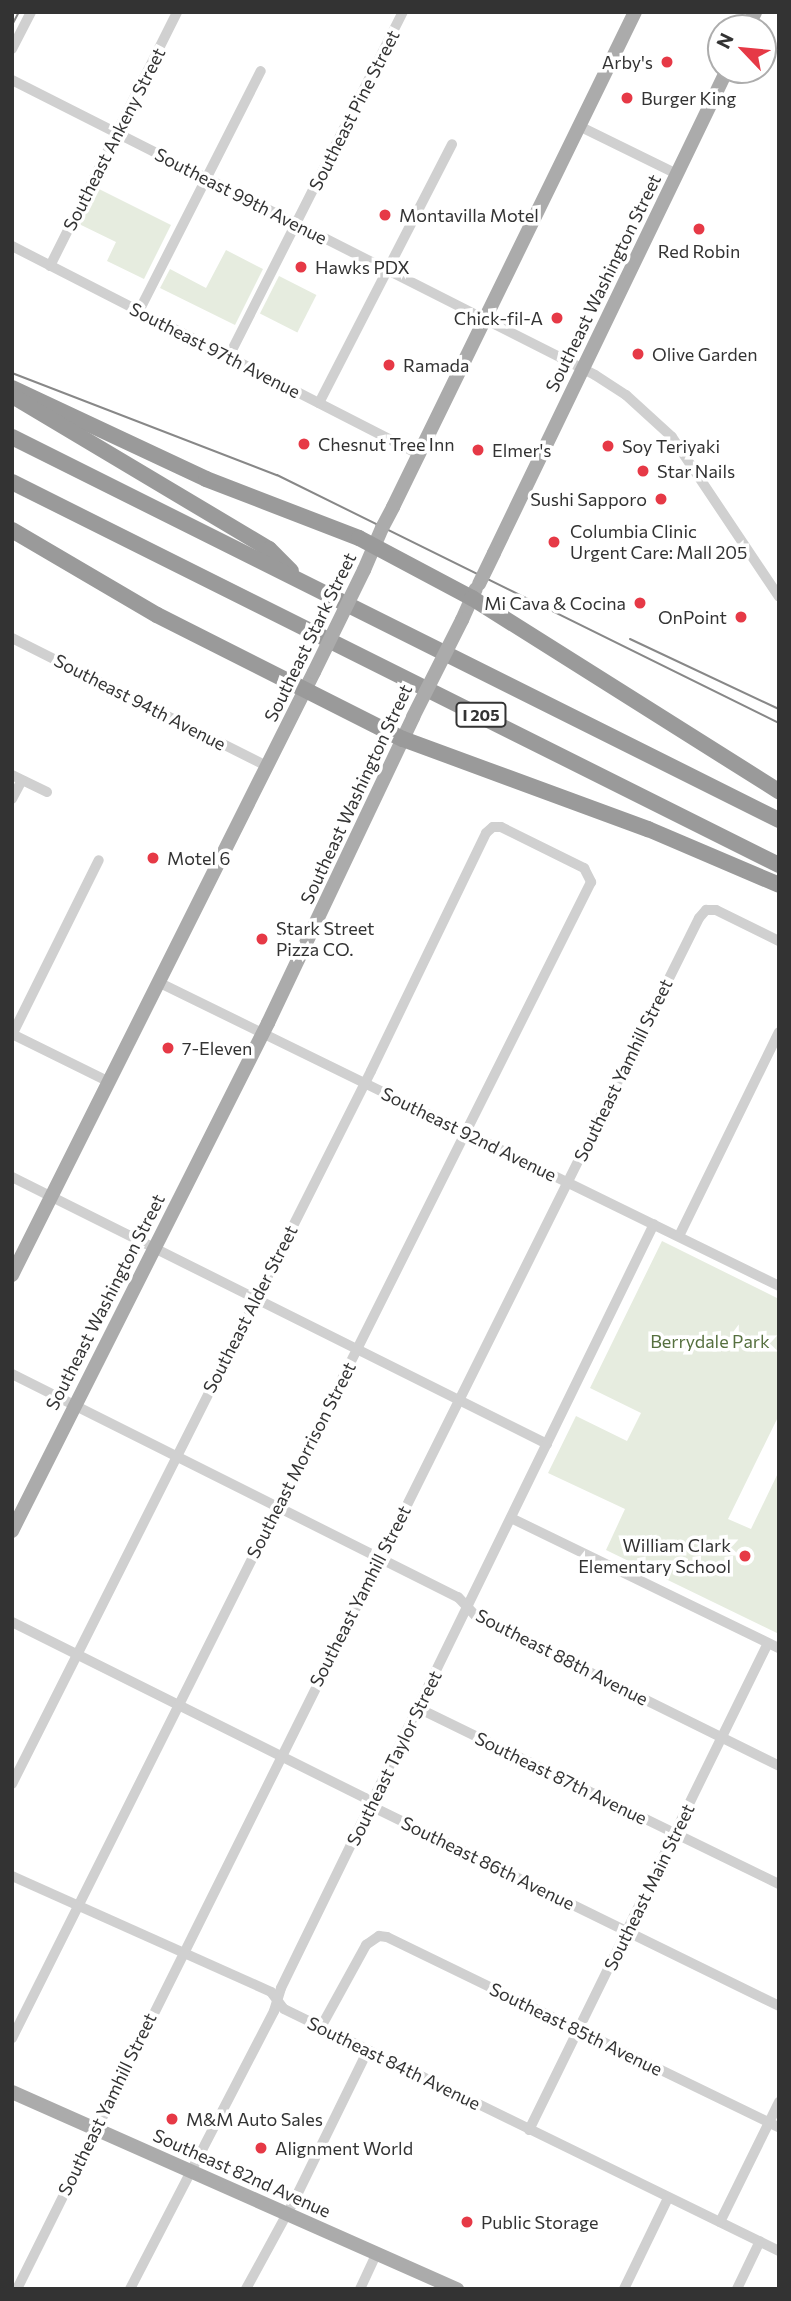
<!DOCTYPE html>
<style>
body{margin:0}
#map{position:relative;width:791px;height:2301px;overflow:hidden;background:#fff;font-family:Commissioner,sans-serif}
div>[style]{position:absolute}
.green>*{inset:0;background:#e6ecdf;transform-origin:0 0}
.minor>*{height:10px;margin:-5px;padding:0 5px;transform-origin:5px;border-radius:5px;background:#d0d0d0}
.major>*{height:14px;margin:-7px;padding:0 7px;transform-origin:7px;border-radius:7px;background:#ababab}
.highway>*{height:16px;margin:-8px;padding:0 8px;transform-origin:8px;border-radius:8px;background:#9a9a9a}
.tram>*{height:2px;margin:-1px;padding:0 1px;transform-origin:1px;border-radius:1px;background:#888}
.major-bridge>*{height:14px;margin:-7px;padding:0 7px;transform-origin:7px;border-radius:7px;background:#ababab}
.dots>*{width:19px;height:19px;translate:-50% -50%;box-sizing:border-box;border:4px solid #fff;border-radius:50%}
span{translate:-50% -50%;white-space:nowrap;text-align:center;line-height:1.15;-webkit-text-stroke:7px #fff;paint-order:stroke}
.shield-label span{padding:2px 5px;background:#fff;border:2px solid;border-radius:5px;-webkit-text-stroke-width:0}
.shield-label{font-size:16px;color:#333;font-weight:700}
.poi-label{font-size:18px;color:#333}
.right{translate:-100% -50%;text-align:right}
.left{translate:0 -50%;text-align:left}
.street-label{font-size:18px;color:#333}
.park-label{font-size:18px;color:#56703f}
.frame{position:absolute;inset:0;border:14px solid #333;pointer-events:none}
.north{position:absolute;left:707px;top:14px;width:70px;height:70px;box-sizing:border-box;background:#fff;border:2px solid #adadad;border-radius:50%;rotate:296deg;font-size:19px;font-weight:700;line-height:28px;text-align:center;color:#333}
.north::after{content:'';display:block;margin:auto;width:24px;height:32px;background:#e63946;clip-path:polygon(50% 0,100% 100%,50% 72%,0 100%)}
</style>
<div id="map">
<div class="green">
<i style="clip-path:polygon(97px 188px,171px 225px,144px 279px,107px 261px,116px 242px,79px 224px)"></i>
<i style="clip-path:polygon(226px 250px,263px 269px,235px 325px,160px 288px,170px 269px,206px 288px)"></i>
<i style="left:279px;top:276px;width:42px;height:42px;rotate:27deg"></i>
<i style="clip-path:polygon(662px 1241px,779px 1299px,779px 1415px,728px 1519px,751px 1529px,779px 1471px,779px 1634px,606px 1550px,625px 1509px,548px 1473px,576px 1416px,627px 1441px,641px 1413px,590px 1388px)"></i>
</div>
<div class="minor">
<i style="left:12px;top:49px;width:42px;rotate:-62.8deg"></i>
<i style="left:12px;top:80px;width:653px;rotate:26.84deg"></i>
<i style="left:595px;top:375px;width:37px;rotate:33deg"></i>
<i style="left:626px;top:395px;width:62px;rotate:42.4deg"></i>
<i style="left:672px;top:437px;width:192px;rotate:56.2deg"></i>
<i style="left:579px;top:126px;width:109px;rotate:26.1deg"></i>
<i style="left:12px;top:246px;width:457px;rotate:27.1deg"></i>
<i style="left:50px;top:266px;width:284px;rotate:-63.4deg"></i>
<i style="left:139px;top:311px;width:269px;rotate:-63.1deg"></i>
<i style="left:228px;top:358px;width:388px;rotate:-63.2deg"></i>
<i style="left:319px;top:403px;width:291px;rotate:-62.8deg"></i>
<i style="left:12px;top:638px;width:285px;rotate:26.7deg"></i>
<i style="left:12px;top:775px;width:39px;rotate:26deg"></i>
<i style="left:12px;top:799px;width:21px;rotate:-62deg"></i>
<i style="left:158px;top:982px;width:691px;rotate:26.08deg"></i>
<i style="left:12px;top:1034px;width:108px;rotate:26.3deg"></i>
<i style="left:12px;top:1035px;width:195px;rotate:-63.6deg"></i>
<i style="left:12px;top:1177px;width:598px;rotate:26.52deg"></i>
<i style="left:679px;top:1236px;width:227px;rotate:-63.9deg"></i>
<i style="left:12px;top:1374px;width:499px;rotate:26.6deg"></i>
<i style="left:458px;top:1597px;width:26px;rotate:47deg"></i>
<i style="left:476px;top:1616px;width:338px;rotate:26.3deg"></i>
<i style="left:511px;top:1518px;width:298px;rotate:25.9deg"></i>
<i style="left:12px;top:1622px;width:394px;rotate:26.5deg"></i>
<i style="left:365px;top:1798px;width:16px;rotate:43deg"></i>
<i style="left:377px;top:1809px;width:448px;rotate:26.1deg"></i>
<i style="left:418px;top:1708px;width:402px;rotate:26deg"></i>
<i style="left:12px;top:1784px;width:798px;rotate:-63.27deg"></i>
<i style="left:371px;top:1071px;width:264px;rotate:-64.2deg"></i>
<i style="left:486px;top:833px;width:9px;rotate:-41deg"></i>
<i style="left:493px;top:827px;width:8px"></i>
<i style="left:501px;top:827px;width:93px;rotate:26.3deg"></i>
<i style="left:584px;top:868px;width:16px;rotate:63deg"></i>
<i style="left:591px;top:882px;width:1293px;rotate:116.6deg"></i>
<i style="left:12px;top:1876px;width:284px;rotate:24.1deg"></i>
<i style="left:271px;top:1992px;width:21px;rotate:53deg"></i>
<i style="left:284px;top:2009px;width:551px;rotate:26.05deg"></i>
<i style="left:321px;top:2027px;width:94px;rotate:-61.2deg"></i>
<i style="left:366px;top:1945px;width:16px;rotate:-35deg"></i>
<i style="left:379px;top:1936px;width:8px;rotate:7deg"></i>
<i style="left:387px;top:1937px;width:436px;rotate:25.9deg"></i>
<i style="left:529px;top:2130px;width:542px;rotate:-63.86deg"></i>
<i style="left:720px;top:2222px;width:134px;rotate:-63.8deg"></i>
<i style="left:17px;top:2289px;width:1531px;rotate:-63.55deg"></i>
<i style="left:699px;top:918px;width:11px;rotate:-49deg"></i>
<i style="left:706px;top:910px;width:10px"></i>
<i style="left:716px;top:910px;width:70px;rotate:26.2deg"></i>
<i style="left:130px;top:2289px;width:313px;rotate:-62.6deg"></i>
<i style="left:274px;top:2011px;width:24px;rotate:-73deg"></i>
<i style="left:281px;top:1988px;width:850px;rotate:-63.98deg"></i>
<i style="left:246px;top:2289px;width:100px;rotate:-61.4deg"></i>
<i style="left:294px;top:2201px;width:168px;rotate:-63.9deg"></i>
<i style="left:360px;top:2289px;width:40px;rotate:-65deg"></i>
<i style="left:624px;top:2289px;width:101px;rotate:-64.2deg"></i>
<i style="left:737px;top:2289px;width:53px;rotate:-64.4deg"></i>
</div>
<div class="major">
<i style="left:747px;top:28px;width:18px;rotate:-63deg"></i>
<i style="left:393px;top:507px;width:551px;rotate:-63.95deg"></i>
<i style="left:494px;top:553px;width:536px;rotate:-64.25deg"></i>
<i style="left:364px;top:570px;width:46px;rotate:-66.8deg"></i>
<i style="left:462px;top:620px;width:34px;rotate:-66deg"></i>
<i style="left:12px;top:1275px;width:674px;rotate:-63.4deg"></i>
<i style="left:12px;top:1531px;width:569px;rotate:-63.25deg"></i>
<i style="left:268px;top:1023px;width:339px;rotate:-64.6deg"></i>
<i style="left:12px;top:2092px;width:487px;rotate:23.9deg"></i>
</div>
<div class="highway">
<i style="left:12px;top:388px;width:214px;rotate:25.1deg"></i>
<i style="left:206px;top:479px;width:164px;rotate:21.1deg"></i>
<i style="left:359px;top:538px;width:128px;rotate:28deg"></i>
<i style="left:472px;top:598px;width:363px;rotate:32.2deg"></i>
<i style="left:14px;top:397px;width:297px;rotate:30.8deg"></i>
<i style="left:269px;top:549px;width:31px;rotate:45deg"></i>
<i style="left:12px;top:437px;width:857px;rotate:26.54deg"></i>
<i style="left:12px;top:482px;width:857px;rotate:26.54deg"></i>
<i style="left:12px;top:530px;width:168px;rotate:30.4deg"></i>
<i style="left:157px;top:615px;width:275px;rotate:26.8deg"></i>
<i style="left:403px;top:739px;width:261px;rotate:20.2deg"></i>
<i style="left:648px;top:829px;width:142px;rotate:23.1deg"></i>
</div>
<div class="tram">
<i style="left:12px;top:25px;width:15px;rotate:-62deg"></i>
<i style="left:12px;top:373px;width:284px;rotate:21.1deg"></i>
<i style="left:277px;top:475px;width:560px;rotate:26.29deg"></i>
<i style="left:630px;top:639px;width:165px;rotate:25.2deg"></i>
</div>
<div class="major-bridge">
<i style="left:382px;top:528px;width:24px;rotate:-62deg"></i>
<i style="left:479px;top:584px;width:34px;rotate:-64deg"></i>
<i style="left:314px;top:672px;width:114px;rotate:-63.9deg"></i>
<i style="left:413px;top:717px;width:109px;rotate:-63.2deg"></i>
</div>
<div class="dots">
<i style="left:667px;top:62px;background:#e63946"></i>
<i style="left:627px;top:98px;background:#e63946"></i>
<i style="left:385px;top:215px;background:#e63946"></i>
<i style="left:699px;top:229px;background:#e63946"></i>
<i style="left:301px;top:267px;background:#e63946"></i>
<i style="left:557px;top:318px;background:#e63946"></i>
<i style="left:638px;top:354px;background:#e63946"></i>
<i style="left:389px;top:365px;background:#e63946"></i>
<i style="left:304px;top:444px;background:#e63946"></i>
<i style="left:608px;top:446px;background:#e63946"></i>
<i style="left:478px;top:450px;background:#e63946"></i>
<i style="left:643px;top:471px;background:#e63946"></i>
<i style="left:661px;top:499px;background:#e63946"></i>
<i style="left:554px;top:542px;background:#e63946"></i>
<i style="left:640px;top:603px;background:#e63946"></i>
<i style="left:741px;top:617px;background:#e63946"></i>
<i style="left:153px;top:858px;background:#e63946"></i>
<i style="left:262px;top:939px;background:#e63946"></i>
<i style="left:168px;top:1048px;background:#e63946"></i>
<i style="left:745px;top:1556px;background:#e63946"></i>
<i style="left:172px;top:2119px;background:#e63946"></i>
<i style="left:261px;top:2148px;background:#e63946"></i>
<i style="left:467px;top:2222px;background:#e63946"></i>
</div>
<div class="shield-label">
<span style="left:481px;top:715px">I 205</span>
</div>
<div class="poi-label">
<span class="right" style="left:653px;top:62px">Arby's</span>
<span class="left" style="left:641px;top:98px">Burger King</span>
<span class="left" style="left:399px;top:215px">Montavilla Motel</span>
<span style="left:699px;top:251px">Red Robin</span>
<span class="left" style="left:315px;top:267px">Hawks PDX</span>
<span class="right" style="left:543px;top:318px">Chick-fil-A</span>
<span class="left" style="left:652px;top:354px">Olive Garden</span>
<span class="left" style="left:403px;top:365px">Ramada</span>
<span class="left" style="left:318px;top:444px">Chesnut Tree Inn</span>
<span class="left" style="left:622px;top:446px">Soy Teriyaki</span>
<span class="left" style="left:492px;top:450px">Elmer's</span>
<span class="left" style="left:657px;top:471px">Star Nails</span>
<span class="right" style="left:647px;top:499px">Sushi Sapporo</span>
<span class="left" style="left:570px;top:542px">Columbia Clinic<br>Urgent Care: Mall 205</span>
<span class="right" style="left:626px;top:603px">Mi Cava &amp; Cocina</span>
<span class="right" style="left:727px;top:617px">OnPoint</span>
<span class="left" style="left:167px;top:858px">Motel 6</span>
<span class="left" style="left:276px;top:939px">Stark Street<br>Pizza CO.</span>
<span class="left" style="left:182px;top:1048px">7-Eleven</span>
<span class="right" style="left:731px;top:1556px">William Clark<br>Elementary School</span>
<span class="left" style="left:186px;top:2119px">M&amp;M Auto Sales</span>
<span class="left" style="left:275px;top:2148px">Alignment World</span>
<span class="left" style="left:481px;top:2222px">Public Storage</span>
</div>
<div class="street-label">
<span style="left:354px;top:110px;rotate:-63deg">Southeast Pine Street</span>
<span style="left:114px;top:139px;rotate:-63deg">Southeast Ankeny Street</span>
<span style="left:241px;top:196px;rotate:27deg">Southeast 99th Avenue</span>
<span style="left:603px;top:283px;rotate:-64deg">Southeast Washington Street</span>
<span style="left:215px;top:350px;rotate:27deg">Southeast 97th Avenue</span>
<span style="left:310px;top:637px;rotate:-64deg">Southeast Stark Street</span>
<span style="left:140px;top:702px;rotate:27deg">Southeast 94th Avenue</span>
<span style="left:356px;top:794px;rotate:-65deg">Southeast Washington Street</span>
<span style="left:623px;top:1070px;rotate:-64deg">Southeast Yamhill Street</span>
<span style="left:469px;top:1134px;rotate:26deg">Southeast 92nd Avenue</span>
<span style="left:105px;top:1302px;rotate:-63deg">Southeast Washington Street</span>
<span style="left:250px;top:1309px;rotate:-63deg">Southeast Alder Street</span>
<span style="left:301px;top:1460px;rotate:-63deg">Southeast Morrison Street</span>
<span style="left:360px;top:1596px;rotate:-63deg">Southeast Yamhill Street</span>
<span style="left:562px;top:1657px;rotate:27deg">Southeast 88th Avenue</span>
<span style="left:394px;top:1758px;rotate:-64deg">Southeast Taylor Street</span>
<span style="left:561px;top:1778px;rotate:26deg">Southeast 87th Avenue</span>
<span style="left:488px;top:1863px;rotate:26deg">Southeast 86th Avenue</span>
<span style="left:649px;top:1887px;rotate:-64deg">Southeast Main Street</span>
<span style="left:576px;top:2029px;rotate:26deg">Southeast 85th Avenue</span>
<span style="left:394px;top:2063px;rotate:26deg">Southeast 84th Avenue</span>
<span style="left:107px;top:2104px;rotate:-64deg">Southeast Yamhill Street</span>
<span style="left:242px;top:2173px;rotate:24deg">Southeast 82nd Avenue</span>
</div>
<div class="park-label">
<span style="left:710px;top:1341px">Berrydale Park</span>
</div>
<div class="frame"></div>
<div class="north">N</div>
</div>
